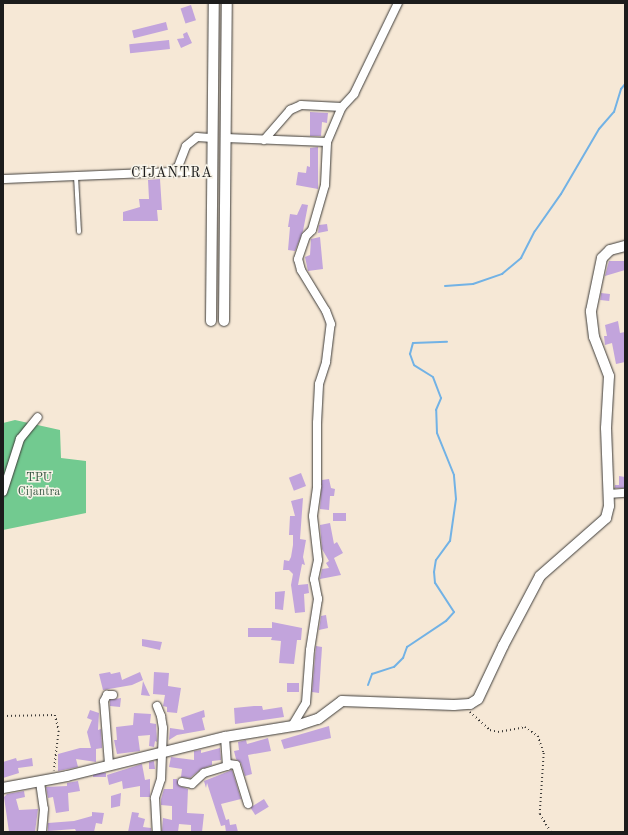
<!DOCTYPE html>
<style>
body{margin:0}
#map{position:relative;width:628px;height:835px;overflow:hidden;background:#f6e8d6;font-family:"Old Standard TT",serif}
div>[style]{position:absolute}
.green>*{inset:0;background:#72ca90}
.stream>*{height:2px;margin:-1px;padding:0 1px;transform-origin:1px;border-radius:1px;background:#72b2e5}
.building>*{inset:0;background:#c2a4dc;transform-origin:0 0}
.path>*{height:1.5px;margin-top:-0.75px;transform-origin:0;background:repeating-linear-gradient(90deg,#3d3b38 0 1px,transparent 0 4px)}
.roads{filter:drop-shadow(0 0 1px #3d3b38) drop-shadow(0 0 1px #3d3b38)}
.service>*{height:4px;margin:-2px;padding:0 2px;transform-origin:2px;border-radius:2px;background:#fff}
.minor>*{height:8px;margin:-4px;padding:0 4px;transform-origin:4px;border-radius:4px;background:#fff}
.tertiary>*{height:10px;margin:-5px;padding:0 5px;transform-origin:5px;border-radius:5px;background:#fff}
span{translate:-50% -50%;white-space:nowrap;text-align:center;line-height:1.15;-webkit-text-stroke:3px #f7f3e8;paint-order:stroke}
.park-label{font-size:12px;color:#3a5945}
.quarter-label{font-size:14px;color:#1c1c1c;letter-spacing:1px}
.frame{position:absolute;inset:0;border:4px solid #1c1c1c;pointer-events:none}
</style>
<div id="map">
<div class="green">
<i style="clip-path:polygon(15px 420px,60px 430px,61px 458px,86px 461px,86px 513px,3px 530px,3px 423px)"></i>
</div>
<div class="stream">
<i style="left:445px;top:286px;width:28px;rotate:-4deg"></i>
<i style="left:473px;top:284px;width:31px;rotate:-19deg"></i>
<i style="left:502px;top:274px;width:25px;rotate:-40deg"></i>
<i style="left:521px;top:258px;width:30px;rotate:-63deg"></i>
<i style="left:535px;top:231px;width:45px;rotate:-54.9deg"></i>
<i style="left:561px;top:194px;width:75px;rotate:-59.7deg"></i>
<i style="left:599px;top:129px;width:23px;rotate:-49deg"></i>
<i style="left:614px;top:112px;width:24px;rotate:-73deg"></i>
<i style="left:621px;top:89px;width:6px;rotate:-51deg"></i>
<i style="left:368px;top:685px;width:12px;rotate:-70deg"></i>
<i style="left:372px;top:674px;width:23px;rotate:-18deg"></i>
<i style="left:394px;top:667px;width:13px;rotate:-45deg"></i>
<i style="left:403px;top:658px;width:12px;rotate:-70deg"></i>
<i style="left:407px;top:647px;width:47px;rotate:-33.7deg"></i>
<i style="left:446px;top:621px;width:12px;rotate:-48deg"></i>
<i style="left:454px;top:612px;width:35px;rotate:-123deg"></i>
<i style="left:435px;top:583px;width:11px;rotate:-95deg"></i>
<i style="left:434px;top:572px;width:12px;rotate:-81deg"></i>
<i style="left:436px;top:560px;width:24px;rotate:-54deg"></i>
<i style="left:450px;top:541px;width:42px;rotate:-81.9deg"></i>
<i style="left:456px;top:499px;width:24px;rotate:-95deg"></i>
<i style="left:454px;top:475px;width:45px;rotate:-112deg"></i>
<i style="left:437px;top:433px;width:23px;rotate:-92deg"></i>
<i style="left:436px;top:410px;width:13px;rotate:-67deg"></i>
<i style="left:441px;top:398px;width:22px;rotate:-111deg"></i>
<i style="left:433px;top:377px;width:22px;rotate:-148deg"></i>
<i style="left:414px;top:365px;width:12px;rotate:-110deg"></i>
<i style="left:410px;top:354px;width:11px;rotate:-75deg"></i>
<i style="left:413px;top:343px;width:34px;rotate:-2deg"></i>
</div>
<div class="building">
<i style="left:191px;top:5px;width:16px;height:11px;rotate:72deg"></i>
<i style="left:166px;top:22px;width:8px;height:35px;rotate:76deg"></i>
<i style="clip-path:polygon(187px 32px,192px 43px,181px 48px,177px 39px,184px 38px,183px 34px)"></i>
<i style="left:169px;top:40px;width:9px;height:40px;rotate:84deg"></i>
<i style="clip-path:polygon(310px 112px,328px 113px,327px 123px,322px 122px,321px 136px,310px 136px)"></i>
<i style="clip-path:polygon(318px 147px,318px 189px,296px 185px,298px 172px,306px 173px,307px 166px,310px 167px,310px 148px)"></i>
<i style="clip-path:polygon(160px 179px,162px 210px,157px 210px,158px 221px,123px 221px,123px 212px,140px 207px,139px 199px,149px 199px,148px 180px)"></i>
<i style="clip-path:polygon(302px 204px,308px 205px,303px 231px,295px 251px,288px 250px,290px 227px,288px 227px,290px 214px,297px 215px)"></i>
<i style="clip-path:polygon(327px 224px,328px 231px,318px 233px,319px 225px)"></i>
<i style="clip-path:polygon(320px 237px,323px 269px,308px 271px,305px 257px,310px 255px,311px 239px)"></i>
<i style="clip-path:polygon(609px 261px,625px 261px,625px 270px,605px 276px)"></i>
<i style="left:601px;top:293px;width:9px;height:7px;rotate:6deg"></i>
<i style="clip-path:polygon(618px 321px,620px 333px,625px 332px,625px 362px,616px 364px,612px 343px,605px 345px,604px 336px,607px 336px,605px 325px)"></i>
<i style="left:301px;top:473px;width:14px;height:13px;rotate:69deg"></i>
<i style="clip-path:polygon(619px 476px,625px 477px,625px 488px,615px 488px,615px 485px,619px 485px)"></i>
<i style="clip-path:polygon(329px 479px,331px 488px,335px 489px,334px 496px,330px 496px,329px 510px,320px 509px,322px 480px)"></i>
<i style="clip-path:polygon(303px 498px,300px 539px,306px 540px,303px 557px,305px 565px,302px 564px,298px 585px,308px 584px,309px 593px,304px 594px,305px 612px,295px 613px,291px 585px,293px 574px,289px 570px,283px 570px,284px 560px,289px 561px,291px 557px,293px 545px,293px 535px,289px 535px,290px 516px,295px 516px,291px 501px)"></i>
<i style="left:333px;top:513px;width:13px;height:8px"></i>
<i style="clip-path:polygon(330px 523px,334px 544px,337px 542px,343px 553px,334px 558px,341px 575px,320px 579px,322px 569px,329px 568px,326px 563px,329px 561px,322px 549px,320px 525px)"></i>
<i style="clip-path:polygon(285px 591px,283px 610px,275px 609px,275px 592px)"></i>
<i style="clip-path:polygon(326px 615px,328px 628px,319px 630px,321px 616px)"></i>
<i style="clip-path:polygon(272px 622px,302px 628px,301px 640px,297px 640px,294px 664px,279px 663px,281px 641px,271px 640px,272px 637px,248px 637px,248px 628px,272px 628px)"></i>
<i style="clip-path:polygon(142px 639px,162px 642px,160px 650px,142px 646px)"></i>
<i style="clip-path:polygon(316px 646px,322px 647px,319px 693px,312px 692px)"></i>
<i style="clip-path:polygon(110px 672px,111px 674px,120px 672px,122px 680px,140px 672px,143px 680px,132px 685px,103px 690px,99px 674px)"></i>
<i style="clip-path:polygon(154px 672px,169px 673px,168px 686px,181px 688px,177px 713px,167px 712px,167px 707px,163px 706px,165px 695px,153px 694px)"></i>
<i style="clip-path:polygon(143px 681px,150px 696px,141px 695px)"></i>
<i style="left:287px;top:683px;width:12px;height:9px"></i>
<i style="clip-path:polygon(121px 698px,120px 707px,110px 706px,110px 700px)"></i>
<i style="clip-path:polygon(254px 706px,262px 706px,263px 710px,282px 707px,284px 717px,235px 724px,234px 708px)"></i>
<i style="clip-path:polygon(90px 710px,99px 713px,98px 730px,101px 729px,102px 748px,96px 749px,96px 762px,76px 759px,78px 767px,58px 771px,58px 754px,80px 748px,91px 748px,87px 732px,92px 720px,87px 718px)"></i>
<i style="clip-path:polygon(204px 710px,205px 717px,202px 718px,205px 730px,177px 735px,169px 740px,170px 728px,184px 730px,181px 718px)"></i>
<i style="clip-path:polygon(134px 713px,151px 714px,150px 723px,156px 724px,157px 742px,155px 741px,154px 747px,149px 746px,150px 735px,138px 736px,140px 751px,117px 754px,114px 740px,117px 740px,116px 727px,133px 725px)"></i>
<i style="clip-path:polygon(329px 726px,331px 738px,284px 749px,281px 740px)"></i>
<i style="clip-path:polygon(268px 738px,271px 751px,248px 755px,252px 774px,245px 776px,241px 763px,236px 759px,234px 751px,239px 750px,238px 742px,246px 740px,247px 744px)"></i>
<i style="clip-path:polygon(220px 748px,221px 760px,212px 761px,212px 765px,201px 769px,190px 778px,181px 777px,182px 769px,169px 767px,171px 757px,194px 760px,194px 751px,201px 750px,201px 753px)"></i>
<i style="clip-path:polygon(16px 758px,17px 761px,32px 758px,33px 766px,18px 768px,19px 773px,3px 778px,3px 762px)"></i>
<i style="clip-path:polygon(154px 761px,155px 769px,149px 769px,149px 762px)"></i>
<i style="clip-path:polygon(142px 764px,145px 780px,150px 779px,150px 797px,140px 797px,140px 786px,123px 789px,122px 781px,109px 785px,107px 775px)"></i>
<i style="clip-path:polygon(232px 770px,241px 799px,221px 804px,226px 820px,229px 819px,230px 825px,236px 824px,238px 832px,226px 832px,225px 825px,221px 826px,207px 783px,206px 788px,204px 781px)"></i>
<i style="left:106px;top:773px;width:4px;height:13px;rotate:90deg"></i>
<i style="clip-path:polygon(173px 779px,177px 779px,179px 786px,188px 789px,187px 813px,204px 814px,202px 832px,191px 832px,191px 825px,179px 824px,178px 832px,162px 832px,163px 818px,172px 820px,172px 806px,161px 805px,161px 799px,164px 789px,173px 789px)"></i>
<i style="clip-path:polygon(78px 781px,80px 791px,68px 793px,69px 811px,56px 813px,53px 797px,48px 798px,46px 787px,67px 786px,67px 783px)"></i>
<i style="clip-path:polygon(24px 791px,25px 797px,16px 799px,19px 810px,38px 809px,35px 832px,9px 832px,4px 797px,7px 794px)"></i>
<i style="clip-path:polygon(121px 793px,120px 806px,111px 808px,111px 796px)"></i>
<i style="left:264px;top:799px;width:9px;height:16px;rotate:58deg"></i>
<i style="clip-path:polygon(92px 812px,104px 813px,102px 824px,96px 823px,94px 832px,76px 831px,75px 829px,48px 831px,48px 823px,74px 821px,92px 816px)"></i>
<i style="clip-path:polygon(132px 812px,139px 813px,138px 817px,145px 819px,143px 827px,151px 828px,151px 832px,128px 832px)"></i>
</div>
<div class="path">
<i style="left:470px;top:712px;width:27px;rotate:42deg"></i>
<i style="left:490px;top:730px;width:8px;rotate:14deg"></i>
<i style="left:498px;top:732px;width:27px;rotate:-10deg"></i>
<i style="left:525px;top:727px;width:16px;rotate:35deg"></i>
<i style="left:538px;top:736px;width:18px;rotate:71deg"></i>
<i style="left:544px;top:753px;width:61px;rotate:93.8deg"></i>
<i style="left:540px;top:814px;width:21px;rotate:59deg"></i>
<i style="left:3px;top:716px;width:52px;rotate:-1.1deg"></i>
<i style="left:55px;top:715px;width:16px;rotate:76deg"></i>
<i style="left:59px;top:731px;width:40px;rotate:97.1deg"></i>
</div>
<div class="roads">
<div class="service">
<i style="left:76px;top:176px;width:56px;rotate:86.9deg"></i>
</div>
<div class="minor">
<i style="left:226px;top:138px;width:101px;rotate:2.3deg"></i>
<i style="left:264px;top:140px;width:40px;rotate:-49deg"></i>
<i style="left:290px;top:110px;width:12px;rotate:-24deg"></i>
<i style="left:301px;top:105px;width:41px;rotate:2.8deg"></i>
<i style="left:170px;top:172px;width:9px;rotate:-32deg"></i>
<i style="left:178px;top:167px;width:22px;rotate:-69deg"></i>
<i style="left:186px;top:146px;width:14px;rotate:-39deg"></i>
<i style="left:197px;top:137px;width:16px;rotate:4deg"></i>
<i style="left:3px;top:179px;width:188px;rotate:-2.4deg"></i>
<i style="left:3px;top:492px;width:56px;rotate:-72.2deg"></i>
<i style="left:20px;top:439px;width:28px;rotate:-51deg"></i>
<i style="left:609px;top:494px;width:16px;rotate:-4deg"></i>
<i style="left:157px;top:706px;width:11px;rotate:68deg"></i>
<i style="left:161px;top:716px;width:12px;rotate:81deg"></i>
<i style="left:163px;top:728px;width:51px;rotate:92.2deg"></i>
<i style="left:161px;top:779px;width:20px;rotate:108deg"></i>
<i style="left:155px;top:798px;width:34px;rotate:87deg"></i>
<i style="left:292px;top:726px;width:27px;rotate:-59deg"></i>
<i style="left:306px;top:703px;width:53px;rotate:-85.7deg"></i>
<i style="left:310px;top:650px;width:52px;rotate:-81.1deg"></i>
<i style="left:318px;top:599px;width:20px;rotate:-101deg"></i>
<i style="left:314px;top:579px;width:19px;rotate:-78deg"></i>
<i style="left:318px;top:560px;width:44px;rotate:-96.5deg"></i>
<i style="left:313px;top:516px;width:30px;rotate:-82deg"></i>
<i style="left:317px;top:486px;width:63px;rotate:-90deg"></i>
<i style="left:317px;top:423px;width:39px;rotate:-87deg"></i>
<i style="left:319px;top:384px;width:23px;rotate:-72deg"></i>
<i style="left:326px;top:362px;width:38px;rotate:-83deg"></i>
<i style="left:331px;top:324px;width:14px;rotate:-111deg"></i>
<i style="left:326px;top:311px;width:48px;rotate:-121.4deg"></i>
<i style="left:301px;top:270px;width:11px;rotate:-105deg"></i>
<i style="left:298px;top:259px;width:24px;rotate:-71deg"></i>
<i style="left:306px;top:236px;width:8px;rotate:-45deg"></i>
<i style="left:312px;top:230px;width:47px;rotate:-73.9deg"></i>
<i style="left:325px;top:185px;width:43px;rotate:-87.3deg"></i>
<i style="left:327px;top:142px;width:38px;rotate:-67deg"></i>
<i style="left:342px;top:107px;width:18px;rotate:-47deg"></i>
<i style="left:354px;top:94px;width:101px;rotate:-64.2deg"></i>
<i style="left:109px;top:764px;width:63px;rotate:-94.5deg"></i>
<i style="left:104px;top:701px;width:7px;rotate:-63deg"></i>
<i style="left:107px;top:695px;width:6px"></i>
<i style="left:229px;top:764px;width:7px;rotate:8deg"></i>
<i style="left:236px;top:765px;width:41px;rotate:72.9deg"></i>
<i style="left:40px;top:782px;width:27px;rotate:82deg"></i>
<i style="left:44px;top:809px;width:23px;rotate:95deg"></i>
<i style="left:182px;top:782px;width:10px;rotate:11deg"></i>
<i style="left:192px;top:784px;width:16px;rotate:-43deg"></i>
<i style="left:204px;top:773px;width:24px;rotate:-17deg"></i>
<i style="left:227px;top:766px;width:29px;rotate:-94deg"></i>
</div>
<div class="tertiary">
<i style="left:211px;top:321px;width:318px;rotate:-89.5deg"></i>
<i style="left:224px;top:321px;width:318px;rotate:-89.5deg"></i>
<i style="left:3px;top:788px;width:65px;rotate:-10.6deg"></i>
<i style="left:67px;top:776px;width:163px;rotate:-13.9deg"></i>
<i style="left:225px;top:737px;width:75px;rotate:-9.2deg"></i>
<i style="left:299px;top:725px;width:20px;rotate:-18deg"></i>
<i style="left:318px;top:719px;width:30px;rotate:-37deg"></i>
<i style="left:342px;top:701px;width:112px;rotate:2deg"></i>
<i style="left:454px;top:705px;width:16px;rotate:-4deg"></i>
<i style="left:470px;top:704px;width:9px;rotate:-32deg"></i>
<i style="left:478px;top:699px;width:59px;rotate:-64.7deg"></i>
<i style="left:503px;top:646px;width:79px;rotate:-62.1deg"></i>
<i style="left:540px;top:576px;width:88px;rotate:-41.3deg"></i>
<i style="left:606px;top:518px;width:12px;rotate:-76deg"></i>
<i style="left:609px;top:506px;width:78px;rotate:-92.2deg"></i>
<i style="left:606px;top:428px;width:52px;rotate:-86.7deg"></i>
<i style="left:609px;top:376px;width:42px;rotate:-111deg"></i>
<i style="left:594px;top:337px;width:26px;rotate:-97deg"></i>
<i style="left:591px;top:311px;width:54px;rotate:-78.3deg"></i>
<i style="left:602px;top:258px;width:11px;rotate:-45deg"></i>
<i style="left:610px;top:250px;width:16px;rotate:-15deg"></i>
</div>
</div>
<div class="park-label">
<span style="left:39px;top:486px">TPU<br>Cijantra</span>
</div>
<div class="quarter-label">
<span style="left:172px;top:173px">CIJANTRA</span>
</div>
<div class="frame"></div>
</div>
